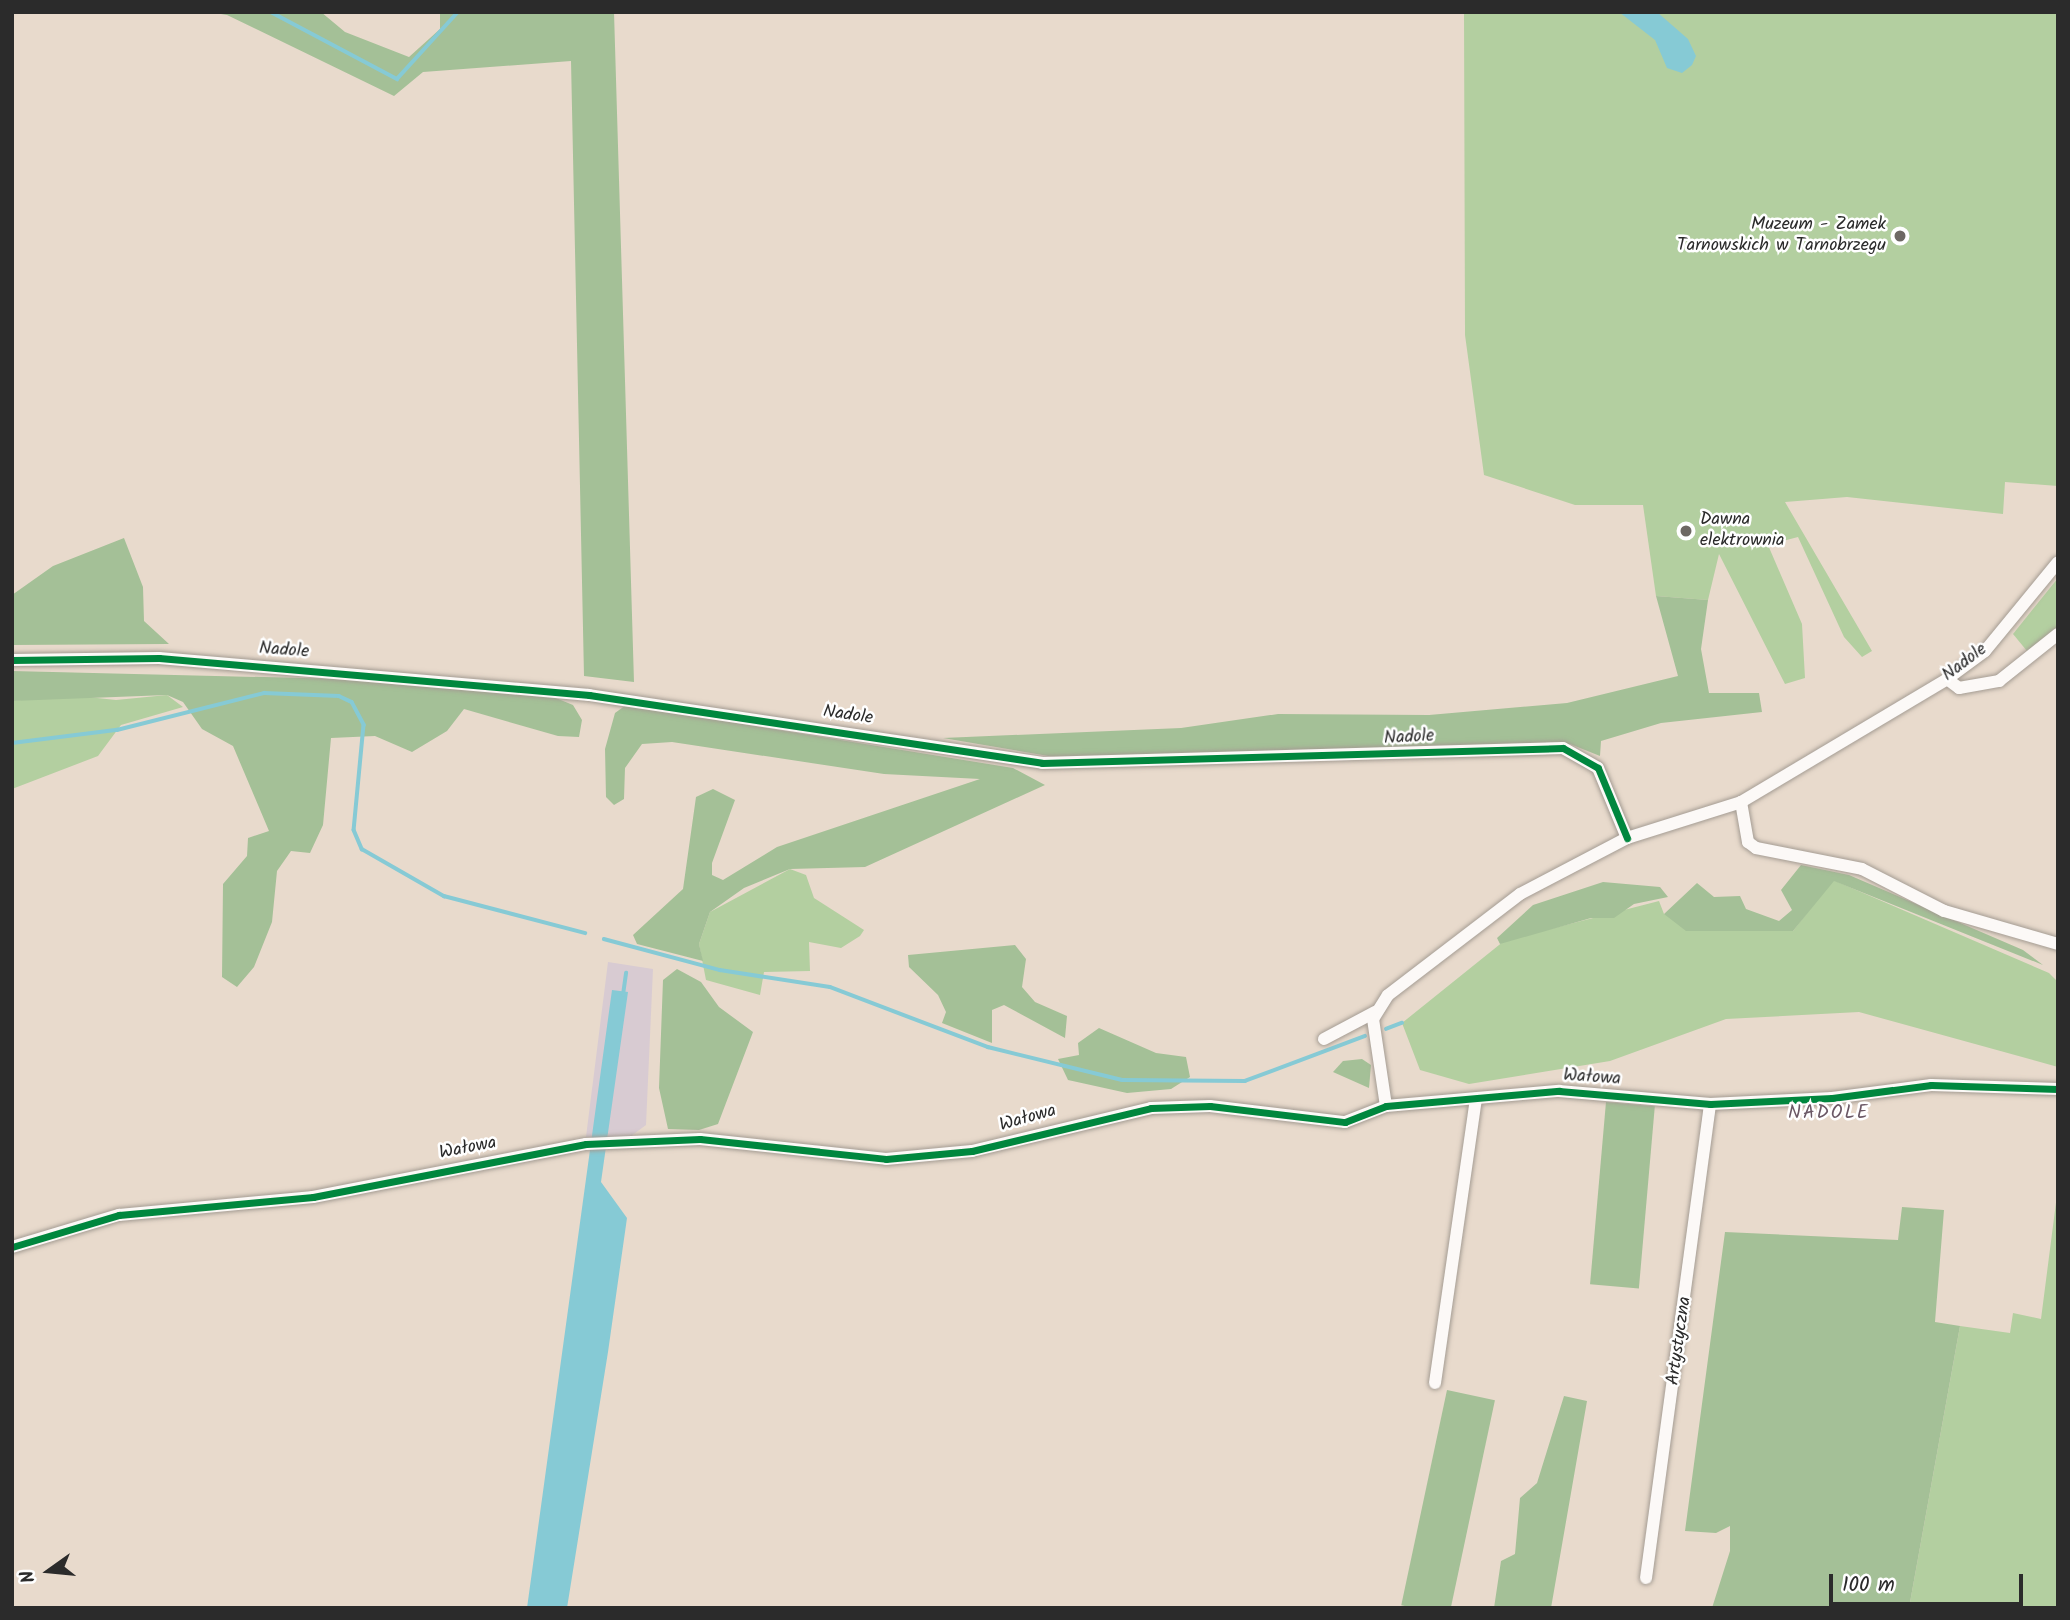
<!DOCTYPE html>
<meta charset="utf-8">
<style>
body{margin:0}
#map{position:relative;width:2070px;height:1620px;overflow:hidden;background:#e8dacc;font-family:Kalam,sans-serif}
div>[style]{position:absolute}
.industrial>*{inset:0;background:#d8cbd2}
.green>*{inset:0;background:#b3cfa0}
.forest>*{inset:0;background:#a4c097;transform-origin:0 0}
.water>*{inset:0;background:#86cad5}
.stream>*{height:3.5px;margin:-1.75px;padding:0 1.75px;transform-origin:1.75px;border-radius:1.75px;background:#86cad5}
.roads{filter:drop-shadow(0 0 2px #a49c93) drop-shadow(0 0 2px #a49c93)}
.minor>*{height:12px;margin:-6px;padding:0 6px;transform-origin:6px;border-radius:6px;background:#fcf9f7}
.cycleway>*{height:7px;margin:-3.5px;padding:0 3.5px;transform-origin:3.5px;border-radius:3.5px;background:#00873e}
.dots>*{width:19px;height:19px;translate:-50% -50%;box-sizing:border-box;border:4px solid #fff;border-radius:50%}
span{translate:-50% -50%;white-space:nowrap;text-align:center;line-height:1.15;-webkit-text-stroke:5px #fff;paint-order:stroke}
.poi-label{font-size:18px;color:#2b2b2b}
.right{translate:-100% -50%;text-align:right}
.left{translate:0 -50%;text-align:left}
.street-label{font-size:18px;color:#2b2b2b}
.neighbourhood-label{font-size:19px;color:#6b5865;letter-spacing:2px}
.frame{position:absolute;inset:0;border:14px solid #2b2b2b;pointer-events:none}
.north{position:absolute;left:14px;top:1536px;width:70px;height:70px;-webkit-text-stroke:5px #fff;paint-order:stroke;rotate:255deg;font-size:19px;font-weight:700;line-height:28px;text-align:center;color:#2b2b2b}
.north::after{content:'';display:block;margin:auto;width:24px;height:32px;background:#2b2b2b;clip-path:polygon(50% 0,100% 100%,50% 72%,0 100%)}
.scale{position:absolute;left:1829px;top:1574px;width:194px;height:32px;box-sizing:border-box;border:4px solid #2b2b2b;border-top:0;padding-left:9px;font-size:21px;line-height:24px;white-space:nowrap;color:#2b2b2b;-webkit-text-stroke:5px #fff;paint-order:stroke}
</style>
<div id="map">
<div class="industrial">
<i style="clip-path:polygon(608px 962px,653px 969px,646px 1125px,627px 1139px,586px 1137px)"></i>
</div>
<div class="green">
<i style="clip-path:polygon(1464px 12px,2058px 12px,2058px 486px,2005px 482px,2003px 514px,1847px 497px,1785px 502px,1872px 651px,1862px 657px,1844px 637px,1798px 537px,1768px 545px,1802px 624px,1805px 678px,1785px 684px,1719px 554px,1708px 600px,1656px 596px,1643px 505px,1575px 505px,1484px 475px,1465px 335px)"></i>
<i style="clip-path:polygon(2058px 578px,2058px 626px,2027px 651px,2013px 634px)"></i>
<i style="clip-path:polygon(69px 695px,116px 700px,167px 695px,183px 707px,121px 725px,98px 756px,12px 789px,12px 701px)"></i>
<i style="clip-path:polygon(790px 869px,806px 875px,814px 898px,864px 930px,860px 936px,841px 948px,809px 942px,810px 971px,764px 972px,760px 995px,706px 980px,699px 944px,710px 912px)"></i>
<i style="clip-path:polygon(1833px 880px,2049px 973px,2058px 982px,2058px 1067px,1859px 1012px,1726px 1019px,1610px 1061px,1469px 1084px,1420px 1070px,1402px 1023px,1504px 941px,1659px 901px,1664px 914px,1793px 931px)"></i>
<i style="clip-path:polygon(2058px 1187px,2058px 1608px,1909px 1608px,1960px 1326px,2010px 1333px,2013px 1313px,2041px 1319px)"></i>
</div>
<div class="forest">
<i style="clip-path:polygon(209px 12px,321px 12px,345px 32px,409px 57px,440px 29px,440px 12px,614px 12px,634px 682px,584px 676px,571px 61px,423px 72px,394px 96px,227px 15px)"></i>
<i style="clip-path:polygon(124px 538px,143px 587px,144px 621px,169px 644px,12px 645px,12px 595px,53px 566px)"></i>
<i style="clip-path:polygon(1656px 596px,1708px 600px,1701px 649px,1709px 693px,1759px 693px,1762px 712px,1661px 723px,1601px 741px,1600px 756px,1570px 744px,1531px 743px,1066px 759px,943px 738px,1181px 728px,1278px 714px,1429px 715px,1567px 703px,1678px 676px)"></i>
<i style="clip-path:polygon(12px 671px,344px 679px,551px 696px,573px 705px,582px 720px,579px 737px,558px 736px,464px 709px,447px 731px,412px 752px,375px 736px,331px 738px,323px 825px,310px 853px,291px 851px,277px 871px,272px 922px,254px 967px,237px 987px,222px 977px,223px 884px,247px 856px,248px 838px,269px 831px,233px 746px,202px 729px,183px 702px,167px 695px,12px 701px)"></i>
<i style="clip-path:polygon(626px 705px,1013px 768px,1045px 785px,865px 867px,790px 869px,744px 888px,710px 912px,699px 944px,703px 961px,637px 944px,633px 935px,683px 889px,696px 797px,713px 789px,735px 800px,712px 863px,712px 875px,723px 880px,777px 847px,980px 779px,884px 774px,672px 742px,642px 744px,625px 768px,624px 799px,614px 805px,606px 797px,605px 749px,615px 713px)"></i>
<i style="clip-path:polygon(1801px 865px,1849px 875px,2023px 950px,2043px 965px,1834px 881px,1793px 931px,1686px 931px,1664px 914px,1697px 883px,1714px 897px,1740px 896px,1746px 909px,1779px 921px,1792px 910px,1781px 890px)"></i>
<i style="clip-path:polygon(1603px 882px,1660px 887px,1668px 897px,1634px 904px,1614px 918px,1591px 918px,1500px 944px,1497px 938px,1533px 905px)"></i>
<i style="clip-path:polygon(1015px 945px,1026px 959px,1022px 987px,1035px 1002px,1067px 1016px,1065px 1038px,1004px 1005px,992px 1010px,992px 1043px,942px 1023px,946px 1012px,938px 995px,909px 967px,908px 955px)"></i>
<i style="clip-path:polygon(677px 969px,701px 982px,719px 1007px,753px 1032px,718px 1124px,699px 1130px,668px 1129px,659px 1088px,663px 980px)"></i>
<i style="clip-path:polygon(1099px 1028px,1156px 1053px,1186px 1057px,1190px 1077px,1171px 1089px,1127px 1093px,1068px 1080px,1058px 1059px,1079px 1055px,1078px 1043px)"></i>
<i style="clip-path:polygon(1362px 1059px,1371px 1065px,1369px 1088px,1333px 1072px,1343px 1061px)"></i>
<i style="left:1606px;top:1102px;width:49px;height:183px;rotate:5deg"></i>
<i style="clip-path:polygon(1902px 1207px,1944px 1210px,1935px 1322px,1960px 1326px,1909px 1608px,1712px 1608px,1730px 1551px,1730px 1526px,1716px 1533px,1685px 1531px,1725px 1232px,1898px 1240px)"></i>
<i style="left:1447px;top:1390px;width:49px;height:220px;rotate:12deg"></i>
<i style="clip-path:polygon(1564px 1396px,1587px 1401px,1551px 1608px,1494px 1608px,1501px 1561px,1515px 1554px,1520px 1498px,1537px 1483px)"></i>
</div>
<div class="water">
<i style="clip-path:polygon(1619px 12px,1657px 12px,1688px 39px,1696px 56px,1692px 65px,1682px 73px,1667px 68px,1655px 40px)"></i>
<i style="clip-path:polygon(612px 990px,628px 992px,601px 1182px,627px 1218px,608px 1352px,567px 1608px,527px 1608px)"></i>
</div>
<div class="stream">
<i style="left:271px;top:12px;width:143px;rotate:28deg"></i>
<i style="left:397px;top:79px;width:91px;rotate:-47.7deg"></i>
<i style="left:12px;top:743px;width:106px;rotate:-7.1deg"></i>
<i style="left:117px;top:730px;width:152px;rotate:-14.1deg"></i>
<i style="left:264px;top:693px;width:75px;rotate:2.3deg"></i>
<i style="left:339px;top:696px;width:14px;rotate:25deg"></i>
<i style="left:352px;top:702px;width:26px;rotate:62deg"></i>
<i style="left:364px;top:725px;width:105px;rotate:95.4deg"></i>
<i style="left:354px;top:830px;width:21px;rotate:67deg"></i>
<i style="left:362px;top:849px;width:95px;rotate:29.8deg"></i>
<i style="left:444px;top:896px;width:146px;rotate:14.7deg"></i>
<i style="left:604px;top:939px;width:120px;rotate:15deg"></i>
<i style="left:720px;top:970px;width:111px;rotate:8.8deg"></i>
<i style="left:830px;top:987px;width:169px;rotate:20.8deg"></i>
<i style="left:988px;top:1047px;width:138px;rotate:13.8deg"></i>
<i style="left:1122px;top:1080px;width:123px;rotate:0.5deg"></i>
<i style="left:1245px;top:1081px;width:128px;rotate:-20.6deg"></i>
<i style="left:623px;top:995px;width:22px;rotate:-82deg"></i>
<i style="left:1386px;top:1029px;width:17px;rotate:-21deg"></i>
</div>
<div class="roads">
<div class="minor">
<i style="left:12px;top:660px;width:147px;rotate:-0.8deg"></i>
<i style="left:159px;top:658px;width:432px;rotate:4.9deg"></i>
<i style="left:589px;top:695px;width:458px;rotate:8.5deg"></i>
<i style="left:1042px;top:763px;width:521px;rotate:-1.65deg"></i>
<i style="left:1563px;top:748px;width:40px;rotate:29.7deg"></i>
<i style="left:1598px;top:768px;width:76px;rotate:67.5deg"></i>
<i style="left:1947px;top:679px;width:15px;rotate:37deg"></i>
<i style="left:1959px;top:688px;width:41px;rotate:-9.9deg"></i>
<i style="left:1999px;top:681px;width:75px;rotate:-38.5deg"></i>
<i style="left:1741px;top:802px;width:41px;rotate:80.1deg"></i>
<i style="left:1748px;top:842px;width:10px;rotate:37deg"></i>
<i style="left:1756px;top:848px;width:108px;rotate:11.2deg"></i>
<i style="left:1862px;top:869px;width:92px;rotate:27.1deg"></i>
<i style="left:1944px;top:911px;width:119px;rotate:16.1deg"></i>
<i style="left:1324px;top:1039px;width:58px;rotate:-27.9deg"></i>
<i style="left:1386px;top:1106px;width:88px;rotate:-98.5deg"></i>
<i style="left:1373px;top:1019px;width:28px;rotate:-58deg"></i>
<i style="left:1388px;top:995px;width:166px;rotate:-37.4deg"></i>
<i style="left:1520px;top:894px;width:121px;rotate:-27.6deg"></i>
<i style="left:1627px;top:838px;width:120px;rotate:-17.5deg"></i>
<i style="left:1741px;top:802px;width:240px;rotate:-30.8deg"></i>
<i style="left:1947px;top:679px;width:47px;rotate:-36.4deg"></i>
<i style="left:1985px;top:651px;width:115px;rotate:-50.6deg"></i>
<i style="left:12px;top:1247px;width:112px;rotate:-16.7deg"></i>
<i style="left:119px;top:1215px;width:195px;rotate:-5.3deg"></i>
<i style="left:313px;top:1197px;width:278px;rotate:-11deg"></i>
<i style="left:586px;top:1144px;width:114px;rotate:-2.5deg"></i>
<i style="left:700px;top:1139px;width:187px;rotate:6.1deg"></i>
<i style="left:886px;top:1159px;width:86px;rotate:-5.3deg"></i>
<i style="left:972px;top:1151px;width:184px;rotate:-13.5deg"></i>
<i style="left:1151px;top:1108px;width:59px;rotate:-1.9deg"></i>
<i style="left:1210px;top:1106px;width:136px;rotate:6.8deg"></i>
<i style="left:1345px;top:1122px;width:44px;rotate:-21.3deg"></i>
<i style="left:1386px;top:1106px;width:174px;rotate:-5deg"></i>
<i style="left:1559px;top:1091px;width:152px;rotate:4.9deg"></i>
<i style="left:1710px;top:1104px;width:122px;rotate:-2.8deg"></i>
<i style="left:1832px;top:1098px;width:100px;rotate:-7.5deg"></i>
<i style="left:1931px;top:1085px;width:127px;rotate:1.8deg"></i>
<i style="left:1435px;top:1383px;width:287px;rotate:-81.8deg"></i>
<i style="left:1646px;top:1578px;width:478px;rotate:-82.3deg"></i>
</div>
</div>
<div class="cycleway">
<i style="left:12px;top:660px;width:147px;rotate:-0.8deg"></i>
<i style="left:159px;top:658px;width:432px;rotate:4.9deg"></i>
<i style="left:589px;top:695px;width:458px;rotate:8.5deg"></i>
<i style="left:1042px;top:763px;width:521px;rotate:-1.65deg"></i>
<i style="left:1563px;top:748px;width:40px;rotate:29.7deg"></i>
<i style="left:1598px;top:768px;width:76px;rotate:67.5deg"></i>
<i style="left:12px;top:1247px;width:112px;rotate:-16.7deg"></i>
<i style="left:119px;top:1215px;width:195px;rotate:-5.3deg"></i>
<i style="left:313px;top:1197px;width:278px;rotate:-11deg"></i>
<i style="left:586px;top:1144px;width:114px;rotate:-2.5deg"></i>
<i style="left:700px;top:1139px;width:187px;rotate:6.1deg"></i>
<i style="left:886px;top:1159px;width:86px;rotate:-5.3deg"></i>
<i style="left:972px;top:1151px;width:184px;rotate:-13.5deg"></i>
<i style="left:1151px;top:1108px;width:59px;rotate:-1.9deg"></i>
<i style="left:1210px;top:1106px;width:136px;rotate:6.8deg"></i>
<i style="left:1345px;top:1122px;width:44px;rotate:-21.3deg"></i>
<i style="left:1386px;top:1106px;width:174px;rotate:-5deg"></i>
<i style="left:1559px;top:1091px;width:152px;rotate:4.9deg"></i>
<i style="left:1710px;top:1104px;width:122px;rotate:-2.8deg"></i>
<i style="left:1832px;top:1098px;width:100px;rotate:-7.5deg"></i>
<i style="left:1931px;top:1085px;width:127px;rotate:1.8deg"></i>
</div>
<div class="dots">
<i style="left:1900px;top:236px;background:#6d6863"></i>
<i style="left:1686px;top:531px;background:#6d6863"></i>
</div>
<div class="poi-label">
<span class="right" style="left:1886px;top:236px">Muzeum - Zamek<br>Tarnowskich w Tarnobrzegu</span>
<span class="left" style="left:1700px;top:531px">Dawna<br>elektrownia</span>
</div>
<div class="street-label">
<span style="left:284px;top:651px;rotate:4deg">Nadole</span>
<span style="left:1965px;top:663px;rotate:-37deg">Nadole</span>
<span style="left:848px;top:716px;rotate:8deg">Nadole</span>
<span style="left:1409px;top:738px;rotate:-3deg">Nadole</span>
<span style="left:1592px;top:1078px;rotate:4deg">Wałowa</span>
<span style="left:1028px;top:1119px;rotate:-16deg">Wałowa</span>
<span style="left:468px;top:1149px;rotate:-11deg">Wałowa</span>
<span style="left:1680px;top:1341px;rotate:-82deg">Artystyczna</span>
</div>
<div class="neighbourhood-label">
<span style="left:1829px;top:1114px">NADOLE</span>
</div>
<div class="frame"></div>
<div class="north">N</div>
<div class="scale">100 m</div>
</div>
